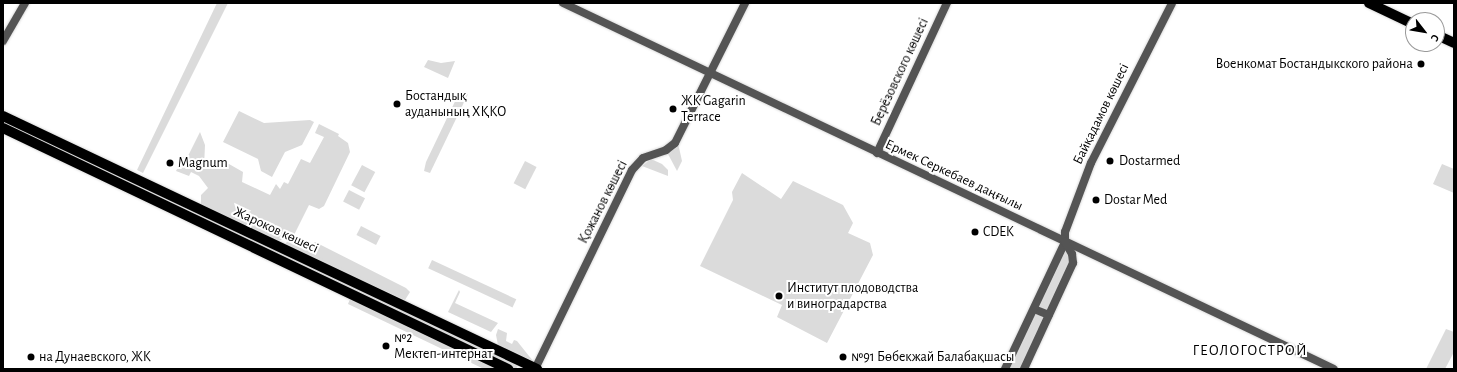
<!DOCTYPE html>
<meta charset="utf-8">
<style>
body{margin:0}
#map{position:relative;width:1457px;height:372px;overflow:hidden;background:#fff;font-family:"Alegreya Sans",sans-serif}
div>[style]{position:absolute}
.green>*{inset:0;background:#dbdbdb;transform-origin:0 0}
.roads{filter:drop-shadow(0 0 1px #dbdbdb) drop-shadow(0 0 1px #dbdbdb)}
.minor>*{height:8px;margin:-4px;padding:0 4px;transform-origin:4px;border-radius:4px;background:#545454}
.major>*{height:10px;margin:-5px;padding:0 5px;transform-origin:5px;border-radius:5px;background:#000}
.dots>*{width:11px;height:11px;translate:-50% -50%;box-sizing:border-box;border:2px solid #fff;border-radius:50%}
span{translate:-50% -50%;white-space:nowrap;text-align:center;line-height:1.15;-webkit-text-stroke:4px #fff;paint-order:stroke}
.poi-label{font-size:14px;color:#000}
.right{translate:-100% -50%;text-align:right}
.left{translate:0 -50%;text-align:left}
.street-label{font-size:14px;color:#000}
.neighbourhood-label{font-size:15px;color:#000;letter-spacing:1px}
.frame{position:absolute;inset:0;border:4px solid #000;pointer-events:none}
.north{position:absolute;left:1405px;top:12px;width:40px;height:40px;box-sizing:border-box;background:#fff;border:1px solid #999;border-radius:50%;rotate:121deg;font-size:11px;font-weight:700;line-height:16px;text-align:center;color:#000}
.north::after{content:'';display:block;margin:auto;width:14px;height:18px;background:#000;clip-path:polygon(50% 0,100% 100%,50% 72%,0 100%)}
</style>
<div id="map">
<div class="green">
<i style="clip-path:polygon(217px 3px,228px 3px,143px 173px,137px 170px)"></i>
<i style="clip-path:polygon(428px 60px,441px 63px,455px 61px,448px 78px,424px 67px)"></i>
<i style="clip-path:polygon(460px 91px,468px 94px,430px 173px,424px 171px,426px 162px)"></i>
<i style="clip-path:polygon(239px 111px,264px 123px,310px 120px,314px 122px,302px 145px,285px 152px,272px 177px,261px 171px,258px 159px,223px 142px)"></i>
<i style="clip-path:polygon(319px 124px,339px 134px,338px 136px,348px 143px,350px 152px,324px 206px,319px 209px,309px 205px,294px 235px,288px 233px,281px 240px,274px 241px,201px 205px,201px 195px,208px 188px,199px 176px,191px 172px,189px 176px,176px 171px,183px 157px,187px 158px,200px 132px,205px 145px,204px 167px,218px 169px,229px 164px,243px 172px,242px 182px,270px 195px,276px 184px,280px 189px,284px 182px,288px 184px,301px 159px,310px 163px,324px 137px,315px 133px)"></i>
<i style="clip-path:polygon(678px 143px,682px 161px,677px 171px,668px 154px)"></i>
<i style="clip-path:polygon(651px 159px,662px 164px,668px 170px,668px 176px,642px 166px)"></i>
<i style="left:525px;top:161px;width:13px;height:25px;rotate:27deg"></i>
<i style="clip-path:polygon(1442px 164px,1454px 169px,1454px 193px,1433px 184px)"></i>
<i style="left:362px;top:165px;width:15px;height:23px;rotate:28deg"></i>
<i style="clip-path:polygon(742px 173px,781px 199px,793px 181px,843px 205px,853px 223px,848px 233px,870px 243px,873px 255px,827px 343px,777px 317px,782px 305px,700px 266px,733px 200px,732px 192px)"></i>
<i style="left:349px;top:190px;width:18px;height:13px;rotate:27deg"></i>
<i style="clip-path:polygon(200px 209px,520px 361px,516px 369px,508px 369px,196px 220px)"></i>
<i style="left:361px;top:226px;width:22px;height:10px;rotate:27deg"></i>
<i style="clip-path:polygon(289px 238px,304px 243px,306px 240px,313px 244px,315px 242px,406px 288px,410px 292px,405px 300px,298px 252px,285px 245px)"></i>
<i style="clip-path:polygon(1065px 245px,1072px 259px,1020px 369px,1007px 369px)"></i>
<i style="left:432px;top:260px;width:93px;height:9px;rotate:25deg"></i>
<i style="clip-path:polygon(459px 290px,460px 292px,455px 303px,498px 323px,491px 332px,448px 312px)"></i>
<i style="clip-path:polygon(350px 299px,499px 369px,484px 369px,348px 304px)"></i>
<i style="clip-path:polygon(498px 329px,507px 333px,506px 341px,512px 344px,514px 340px,517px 341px,533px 361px,498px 345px,496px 335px)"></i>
<i style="clip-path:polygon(1446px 329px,1454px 332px,1454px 352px,1445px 369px,1426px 369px)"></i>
</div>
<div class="roads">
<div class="minor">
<i style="left:563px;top:3px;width:853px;rotate:25.39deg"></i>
<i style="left:3px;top:41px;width:44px;rotate:-59.9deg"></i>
<i style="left:877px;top:153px;width:166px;rotate:-65deg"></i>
<i style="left:1034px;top:309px;width:16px;rotate:22deg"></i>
<i style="left:535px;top:369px;width:221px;rotate:-64deg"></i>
<i style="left:632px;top:170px;width:16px;rotate:-47deg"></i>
<i style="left:643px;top:158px;width:24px;rotate:-19deg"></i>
<i style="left:666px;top:150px;width:11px;rotate:-38deg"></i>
<i style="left:675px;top:143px;width:157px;rotate:-63.4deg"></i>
<i style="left:1005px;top:369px;width:140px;rotate:-64.7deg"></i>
<i style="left:1065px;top:242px;width:10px;rotate:-90deg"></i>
<i style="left:1065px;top:232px;width:74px;rotate:-69.4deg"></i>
<i style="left:1091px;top:163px;width:179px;rotate:-63.1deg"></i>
<i style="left:1024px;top:369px;width:117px;rotate:-65.2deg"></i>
<i style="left:1073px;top:263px;width:9px;rotate:-96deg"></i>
<i style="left:1072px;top:254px;width:14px;rotate:-120deg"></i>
</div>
<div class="major">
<i style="left:1369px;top:3px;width:49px;rotate:25.5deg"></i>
<i style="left:1437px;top:35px;width:19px;rotate:25deg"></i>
<i style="left:3px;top:116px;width:591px;rotate:25.35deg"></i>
<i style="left:3px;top:128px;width:560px;rotate:25.51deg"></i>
</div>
</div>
<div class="dots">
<i style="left:1421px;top:64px;background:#000"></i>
<i style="left:397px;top:104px;background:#000"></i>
<i style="left:673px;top:109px;background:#000"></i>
<i style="left:1110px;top:161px;background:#000"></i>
<i style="left:170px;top:163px;background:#000"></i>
<i style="left:1096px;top:200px;background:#000"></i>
<i style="left:975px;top:232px;background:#000"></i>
<i style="left:779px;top:296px;background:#000"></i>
<i style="left:386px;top:346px;background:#000"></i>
<i style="left:31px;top:357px;background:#000"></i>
<i style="left:843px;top:357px;background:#000"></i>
</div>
<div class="poi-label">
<span class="right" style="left:1413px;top:64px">Военкомат Бостандыкского района</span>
<span class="left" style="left:405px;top:104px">Бостандық<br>ауданының ХҚКО</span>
<span class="left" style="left:681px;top:109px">ЖК Gagarin<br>Terrace</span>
<span class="left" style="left:1119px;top:161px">Dostarmed</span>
<span class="left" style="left:178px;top:163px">Magnum</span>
<span class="left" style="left:1104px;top:200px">Dostar Med</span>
<span class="left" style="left:983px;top:232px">CDEK</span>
<span class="left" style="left:787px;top:296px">Институт плодоводства<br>и виноградарства</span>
<span class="left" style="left:394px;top:346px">№2<br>Мектеп-интернат</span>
<span class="left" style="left:39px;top:357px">на Дунаевского, ЖК</span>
<span class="left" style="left:851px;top:357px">№91 Бөбекжай Балабақшасы</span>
</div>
<div class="street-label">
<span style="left:900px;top:72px;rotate:-65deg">Берёзовского көшесі</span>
<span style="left:1101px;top:114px;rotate:-64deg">Байқадамов көшесі</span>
<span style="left:954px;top:175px;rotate:25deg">Ермек Серкебаев даңғылы</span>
<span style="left:603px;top:202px;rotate:-63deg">Қожанов көшесі</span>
<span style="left:276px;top:230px;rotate:25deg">Жароков көшесі</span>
</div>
<div class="neighbourhood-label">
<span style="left:1250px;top:351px">ГЕОЛОГОСТРОЙ</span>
</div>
<div class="frame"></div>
<div class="north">С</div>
</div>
